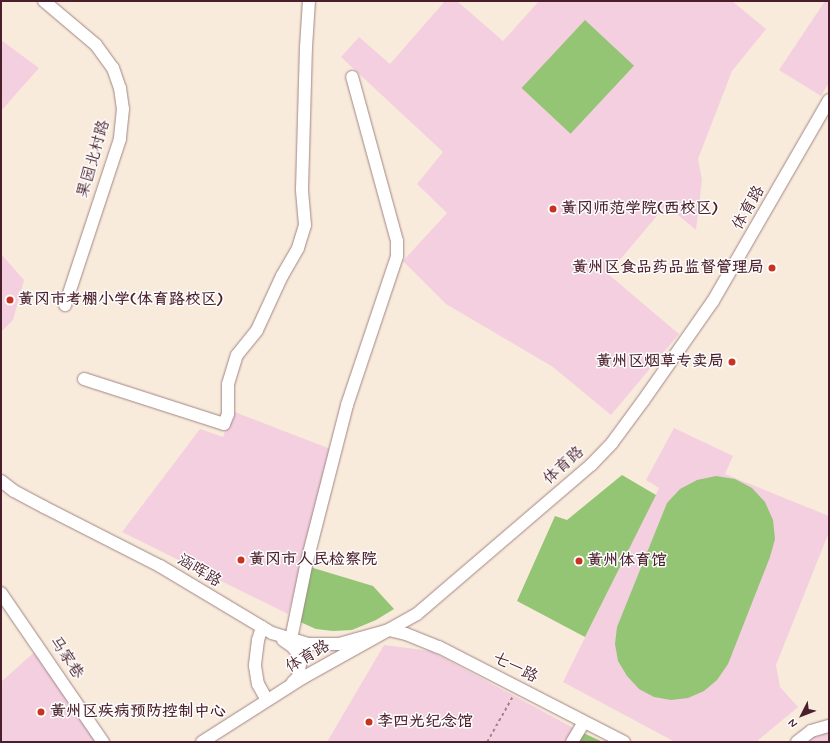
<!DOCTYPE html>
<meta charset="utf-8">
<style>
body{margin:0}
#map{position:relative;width:830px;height:743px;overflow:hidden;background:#f9ebdc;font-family:Mynerve,"LXGW WenKai TC",sans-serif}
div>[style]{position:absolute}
.built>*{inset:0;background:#f3cfdf}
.green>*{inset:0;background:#93c575;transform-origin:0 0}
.path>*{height:1.5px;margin-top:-0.75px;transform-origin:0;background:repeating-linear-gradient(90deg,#a28584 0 3px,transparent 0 6px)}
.roads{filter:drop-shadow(0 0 1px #a28584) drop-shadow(0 0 1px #a28584)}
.minor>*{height:12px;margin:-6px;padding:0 6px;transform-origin:6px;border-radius:6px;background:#fff}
.dots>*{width:11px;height:11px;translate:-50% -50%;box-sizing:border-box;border:2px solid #fff;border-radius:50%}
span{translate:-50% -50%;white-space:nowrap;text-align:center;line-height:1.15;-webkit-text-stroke:3px #fff;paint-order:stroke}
.street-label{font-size:16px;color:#4a1f2b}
.poi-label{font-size:16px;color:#4a1f2b;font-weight:700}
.left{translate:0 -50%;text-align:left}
.right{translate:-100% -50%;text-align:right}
.frame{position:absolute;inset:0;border:2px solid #4a1f2b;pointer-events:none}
.north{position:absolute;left:782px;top:695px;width:40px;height:40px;-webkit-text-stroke:3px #fff;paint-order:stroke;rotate:228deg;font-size:11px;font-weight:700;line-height:16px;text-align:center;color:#4a1f2b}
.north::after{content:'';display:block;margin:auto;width:14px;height:18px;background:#4a1f2b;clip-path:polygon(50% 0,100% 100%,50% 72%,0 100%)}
</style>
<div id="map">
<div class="built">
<i style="clip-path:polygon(445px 1px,457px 1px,503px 41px,539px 1px,732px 1px,766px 29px,732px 71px,698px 159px,702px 180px,696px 230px,666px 205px,608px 274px,679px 334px,611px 415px,553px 367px,446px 304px,403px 261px,447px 213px,417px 184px,443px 152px,341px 57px,359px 37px,390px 64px)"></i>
<i style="clip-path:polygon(825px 1px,829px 1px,829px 83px,821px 96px,779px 70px)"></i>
<i style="clip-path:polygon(1px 40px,39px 68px,1px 111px)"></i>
<i style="clip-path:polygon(1px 254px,24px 280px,13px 320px,1px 332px)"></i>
<i style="clip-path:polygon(232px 411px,333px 450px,288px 614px,122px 532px,200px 429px,223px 437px)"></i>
<i style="clip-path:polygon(674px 428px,733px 456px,725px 474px,829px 516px,829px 532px,776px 665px,780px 687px,798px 707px,756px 742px,675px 742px,563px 682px,659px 488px,646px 480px)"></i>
<i style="clip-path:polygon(384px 645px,431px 651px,579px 731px,571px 742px,327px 742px)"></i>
<i style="clip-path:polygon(39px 648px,100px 742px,1px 742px,1px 682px)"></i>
<i style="clip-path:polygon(829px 731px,829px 742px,806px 742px,816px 734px)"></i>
</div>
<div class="green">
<i style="left:585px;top:20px;width:67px;height:93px;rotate:43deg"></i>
<i style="clip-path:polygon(622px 475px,656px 495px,585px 637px,517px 601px,555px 516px,567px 520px)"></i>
<i style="clip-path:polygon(716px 476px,735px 479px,752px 488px,765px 502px,773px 520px,775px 539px,770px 557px,728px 664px,717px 680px,704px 691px,688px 698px,671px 700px,654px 697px,639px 689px,627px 676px,618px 661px,615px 644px,617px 627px,667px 503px,680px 489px,697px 480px)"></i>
<i style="clip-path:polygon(310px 567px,373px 586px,394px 609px,376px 620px,352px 630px,333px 631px,316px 629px,298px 621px)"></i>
<i style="clip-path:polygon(579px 731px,603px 742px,571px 742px)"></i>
</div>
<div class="path">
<i style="left:487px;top:742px;width:53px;rotate:-60.5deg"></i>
</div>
<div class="roads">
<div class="minor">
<i style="left:44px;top:1px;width:68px;rotate:40.2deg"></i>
<i style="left:96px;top:45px;width:29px;rotate:54deg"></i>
<i style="left:113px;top:68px;width:21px;rotate:71deg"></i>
<i style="left:120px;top:88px;width:21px;rotate:82deg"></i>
<i style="left:123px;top:109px;width:30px;rotate:96deg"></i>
<i style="left:120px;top:139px;width:175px;rotate:108.3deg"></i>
<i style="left:84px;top:379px;width:147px;rotate:17.8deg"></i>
<i style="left:224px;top:424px;width:11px;rotate:-68deg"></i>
<i style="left:228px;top:414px;width:30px;rotate:-90deg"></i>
<i style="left:228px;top:384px;width:30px;rotate:-73deg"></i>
<i style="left:237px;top:355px;width:32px;rotate:-51deg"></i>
<i style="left:257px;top:330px;width:60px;rotate:-65.2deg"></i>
<i style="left:282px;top:276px;width:32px;rotate:-60deg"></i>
<i style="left:298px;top:248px;width:24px;rotate:-73deg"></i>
<i style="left:305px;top:225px;width:36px;rotate:-95deg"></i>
<i style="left:302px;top:189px;width:142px;rotate:-88.4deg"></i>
<i style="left:306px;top:47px;width:46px;rotate:-86.3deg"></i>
<i style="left:1px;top:481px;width:16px;rotate:38deg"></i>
<i style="left:14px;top:491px;width:34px;rotate:28deg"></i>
<i style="left:44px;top:507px;width:130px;rotate:27deg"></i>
<i style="left:160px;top:566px;width:131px;rotate:30.9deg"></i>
<i style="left:272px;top:633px;width:37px;rotate:17deg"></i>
<i style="left:307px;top:644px;width:32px"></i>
<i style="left:339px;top:644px;width:52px;rotate:-15.6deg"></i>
<i style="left:389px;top:630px;width:17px;rotate:13deg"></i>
<i style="left:406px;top:634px;width:35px;rotate:22deg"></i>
<i style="left:439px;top:647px;width:208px;rotate:27.2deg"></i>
<i style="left:1px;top:593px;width:181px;rotate:55.6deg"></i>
<i style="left:262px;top:627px;width:14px;rotate:107deg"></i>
<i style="left:258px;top:640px;width:26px;rotate:97deg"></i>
<i style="left:255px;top:666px;width:18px;rotate:81deg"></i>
<i style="left:258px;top:684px;width:18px;rotate:61deg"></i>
<i style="left:291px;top:639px;width:80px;rotate:-78.4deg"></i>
<i style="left:307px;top:561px;width:161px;rotate:-75.6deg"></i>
<i style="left:347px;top:405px;width:157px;rotate:-71.4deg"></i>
<i style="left:397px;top:256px;width:15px;rotate:-90deg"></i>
<i style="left:397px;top:241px;width:170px;rotate:-105.3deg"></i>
<i style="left:283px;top:640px;width:11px;rotate:34deg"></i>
<i style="left:292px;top:646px;width:15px;rotate:53deg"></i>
<i style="left:301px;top:658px;width:19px;rotate:99deg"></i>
<i style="left:298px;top:677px;width:8px;rotate:135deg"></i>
<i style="left:202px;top:742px;width:121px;rotate:-32.5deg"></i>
<i style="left:304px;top:677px;width:129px;rotate:-29.1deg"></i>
<i style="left:417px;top:614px;width:229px;rotate:-40.6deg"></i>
<i style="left:591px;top:465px;width:30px;rotate:-46deg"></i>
<i style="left:612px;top:443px;width:52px;rotate:-53.6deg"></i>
<i style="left:643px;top:401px;width:122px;rotate:-55deg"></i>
<i style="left:713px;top:301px;width:232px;rotate:-60deg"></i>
<i style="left:572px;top:742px;width:23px;rotate:-59deg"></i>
<i style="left:797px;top:742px;width:18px;rotate:-38deg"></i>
<i style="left:811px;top:731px;width:19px;rotate:-16deg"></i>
</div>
</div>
<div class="dots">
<i style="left:553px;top:209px;background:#c8321e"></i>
<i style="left:772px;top:268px;background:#c8321e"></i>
<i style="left:10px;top:300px;background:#c8321e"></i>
<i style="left:732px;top:362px;background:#c8321e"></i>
<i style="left:241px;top:560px;background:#c8321e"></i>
<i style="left:579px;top:561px;background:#c8321e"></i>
<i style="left:41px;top:712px;background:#c8321e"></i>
<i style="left:369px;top:722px;background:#c8321e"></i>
</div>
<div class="street-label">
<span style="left:94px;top:159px;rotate:-74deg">果园北村路</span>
<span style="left:749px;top:208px;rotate:-60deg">体育路</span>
<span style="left:564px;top:466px;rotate:-42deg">体育路</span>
<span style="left:199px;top:571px;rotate:31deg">涵晖路</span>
<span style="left:308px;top:657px;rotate:-30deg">体育路</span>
<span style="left:66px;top:658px;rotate:56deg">马家巷</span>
<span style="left:515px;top:668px;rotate:27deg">七一路</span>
</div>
<div class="poi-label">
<span class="left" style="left:561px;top:209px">黄冈师范学院(西校区)</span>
<span class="right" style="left:764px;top:268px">黄州区食品药品监督管理局</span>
<span class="left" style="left:18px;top:300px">黄冈市考棚小学(体育路校区)</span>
<span class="right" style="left:724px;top:362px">黄州区烟草专卖局</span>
<span class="left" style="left:249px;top:560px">黄冈市人民检察院</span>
<span class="left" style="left:587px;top:561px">黄州体育馆</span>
<span class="left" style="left:50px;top:712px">黄州区疾病预防控制中心</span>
<span class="left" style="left:377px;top:722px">李四光纪念馆</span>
</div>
<div class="frame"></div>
<div class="north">N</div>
</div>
